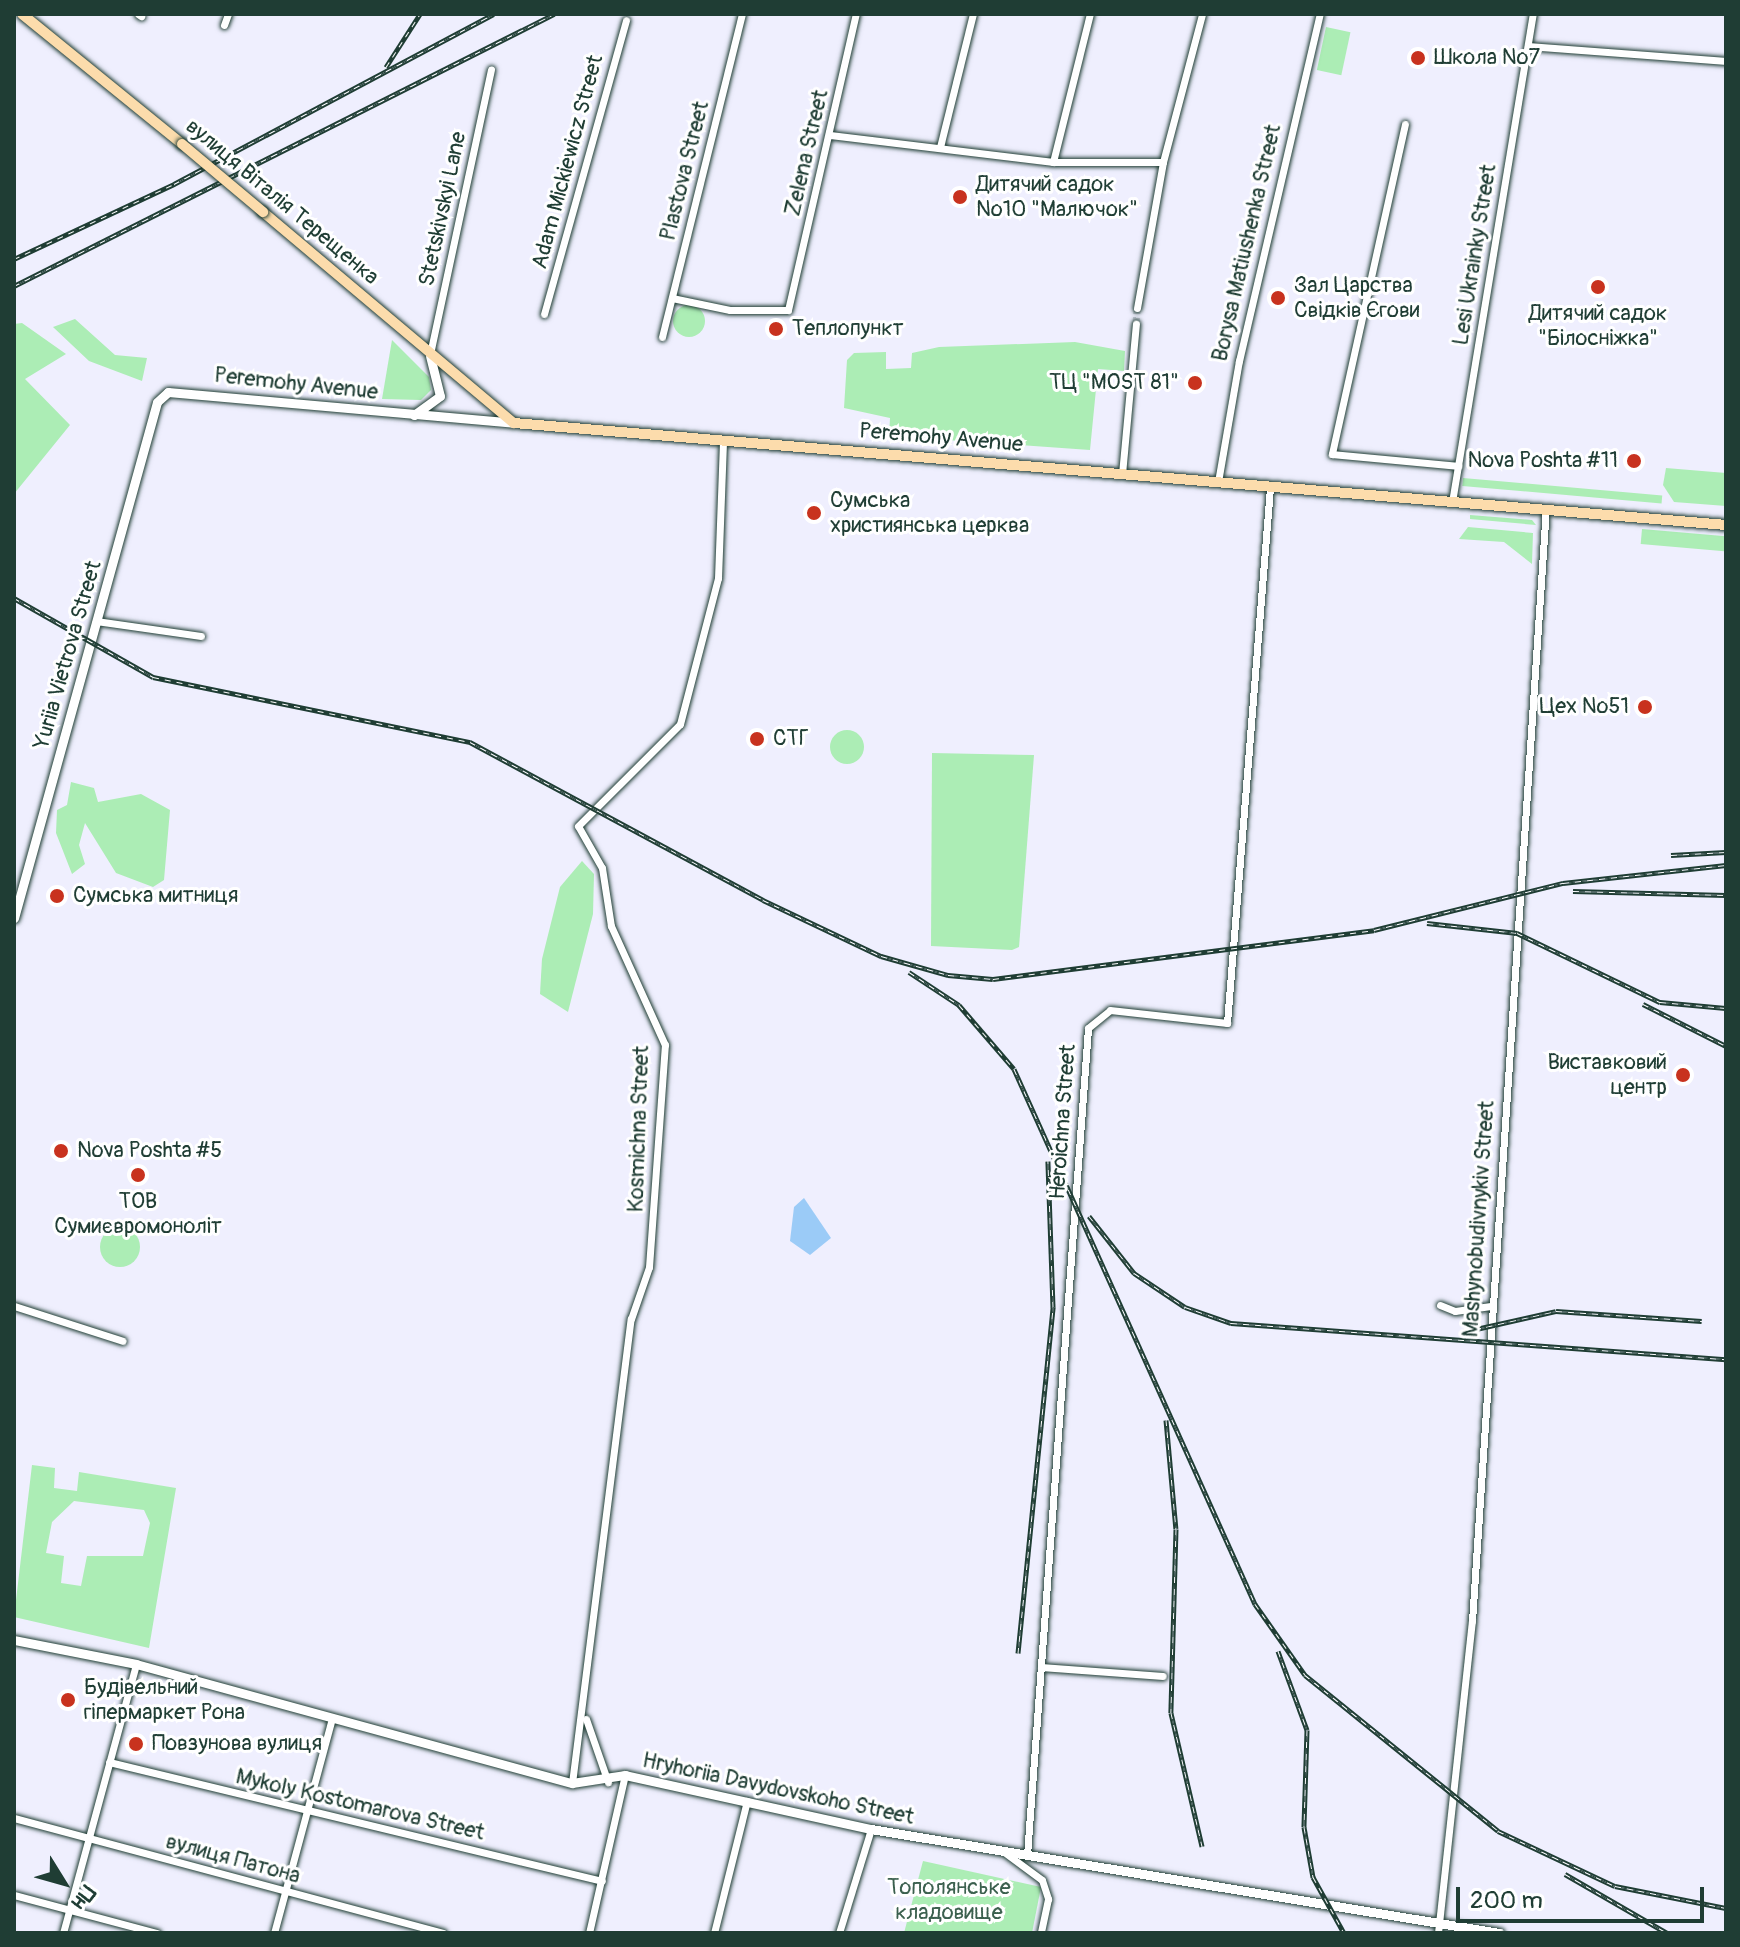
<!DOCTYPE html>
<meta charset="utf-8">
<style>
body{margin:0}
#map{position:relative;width:1740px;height:1947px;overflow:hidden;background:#efeffe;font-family:Pangolin,sans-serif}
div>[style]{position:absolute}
.green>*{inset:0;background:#acedb5;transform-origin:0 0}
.round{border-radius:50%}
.water>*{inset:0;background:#9bcbf7}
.street-tunnel>*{height:7px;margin-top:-3.5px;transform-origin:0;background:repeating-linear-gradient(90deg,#c5cbd6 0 7px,transparent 0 10.5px)}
.roads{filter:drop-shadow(0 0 2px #1f3d34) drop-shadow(0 0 2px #1f3d34)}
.street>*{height:7px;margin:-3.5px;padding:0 3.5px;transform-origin:3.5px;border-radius:3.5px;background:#fff}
.secondary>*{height:9px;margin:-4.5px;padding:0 4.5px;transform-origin:4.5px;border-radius:4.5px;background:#fff}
.primary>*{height:10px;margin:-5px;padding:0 5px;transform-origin:5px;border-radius:5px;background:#fcdcac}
.rail>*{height:5px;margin-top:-2.5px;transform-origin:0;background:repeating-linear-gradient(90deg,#fff 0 6px,#1f3d34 0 12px);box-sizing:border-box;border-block:2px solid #1f3d34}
.bridges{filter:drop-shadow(0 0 2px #1f3d34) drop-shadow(0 0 2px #1f3d34)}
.primary-bridge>*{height:10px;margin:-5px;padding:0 5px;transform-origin:5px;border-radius:5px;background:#fcdcac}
.dots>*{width:22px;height:22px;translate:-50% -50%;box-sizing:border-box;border:4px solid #fff;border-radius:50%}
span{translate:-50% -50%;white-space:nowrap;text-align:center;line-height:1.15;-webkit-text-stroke:6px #fff;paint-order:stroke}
.poi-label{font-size:22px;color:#1f3d34}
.left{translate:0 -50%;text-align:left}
.right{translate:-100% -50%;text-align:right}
.street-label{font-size:22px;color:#1f3d34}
.park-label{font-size:22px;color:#3b604e}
.frame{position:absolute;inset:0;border:16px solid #1f3d34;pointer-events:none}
.north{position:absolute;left:24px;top:1843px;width:80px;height:80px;-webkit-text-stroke:6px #fff;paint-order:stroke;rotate:127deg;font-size:22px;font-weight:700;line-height:32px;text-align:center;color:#1f3d34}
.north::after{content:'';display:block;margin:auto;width:28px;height:36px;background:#1f3d34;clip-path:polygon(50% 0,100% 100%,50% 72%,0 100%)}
.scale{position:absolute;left:1456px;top:1887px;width:248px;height:36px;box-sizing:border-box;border:4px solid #1f3d34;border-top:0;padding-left:10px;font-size:24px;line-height:28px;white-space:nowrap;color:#1f3d34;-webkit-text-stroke:6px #fff;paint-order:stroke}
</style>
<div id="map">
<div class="green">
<i style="left:1326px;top:27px;width:25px;height:44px;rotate:12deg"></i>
<i class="round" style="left:673px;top:305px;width:32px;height:32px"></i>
<i style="clip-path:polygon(75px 319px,115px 355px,147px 358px,142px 381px,89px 361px,53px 327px)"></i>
<i style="clip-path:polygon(22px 323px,66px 354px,25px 379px,70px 425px,14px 494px,14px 324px)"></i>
<i style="clip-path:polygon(392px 340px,429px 377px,431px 390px,421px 400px,382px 399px)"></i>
<i style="clip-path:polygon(1075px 342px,1125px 351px,1124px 371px,1098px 369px,1090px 450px,889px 436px,890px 418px,844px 408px,847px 360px,854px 353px,886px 352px,886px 369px,911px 368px,912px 353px,939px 347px)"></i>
<i style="clip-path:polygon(1666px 468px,1726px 473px,1726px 506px,1674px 502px,1663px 485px)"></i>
<i style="left:1463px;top:478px;width:200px;height:8px;rotate:5deg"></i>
<i style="clip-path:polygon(1470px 515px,1532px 520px,1536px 525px,1470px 519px)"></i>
<i style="clip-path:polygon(1468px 527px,1533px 533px,1532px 564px,1504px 542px,1459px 539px)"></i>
<i style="left:1642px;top:529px;width:84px;height:15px;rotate:5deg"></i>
<i class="round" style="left:830px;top:730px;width:34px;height:34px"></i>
<i style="clip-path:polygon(932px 753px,1034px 755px,1019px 947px,1012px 950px,931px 946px)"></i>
<i style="clip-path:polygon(71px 782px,94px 788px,98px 802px,141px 794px,170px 810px,164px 880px,153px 887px,116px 873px,85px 823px,79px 845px,85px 864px,72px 874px,56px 833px,57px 810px,67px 805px)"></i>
<i style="clip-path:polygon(582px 861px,594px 874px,593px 914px,568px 1012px,540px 994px,542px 959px,560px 887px)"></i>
<i class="round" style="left:100px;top:1227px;width:40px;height:40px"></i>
<i style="clip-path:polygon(evenodd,32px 1465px,55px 1468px,54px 1488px,77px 1491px,79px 1472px,176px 1488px,149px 1648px,14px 1617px,32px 1465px,74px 1501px,144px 1510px,150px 1523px,143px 1556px,87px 1556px,81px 1586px,61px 1583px,64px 1556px,46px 1553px,52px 1522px,74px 1501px)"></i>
<i style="clip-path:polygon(923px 1861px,1041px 1887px,1032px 1933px,904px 1933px)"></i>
</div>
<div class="water">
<i style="clip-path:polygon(804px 1198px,831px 1238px,810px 1255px,790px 1241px,794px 1207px)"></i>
</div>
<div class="street-tunnel">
<i style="left:1136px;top:324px;width:16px;rotate:-86deg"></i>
</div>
<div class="roads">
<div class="street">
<i style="left:138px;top:14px;width:4px;rotate:34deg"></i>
<i style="left:224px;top:25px;width:12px;rotate:-70deg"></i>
<i style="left:1528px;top:46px;width:199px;rotate:4.3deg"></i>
<i style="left:1405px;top:124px;width:338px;rotate:102.5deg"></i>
<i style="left:1332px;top:454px;width:127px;rotate:5.4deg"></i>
<i style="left:830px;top:135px;width:225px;rotate:6.9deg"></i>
<i style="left:1053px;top:162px;width:110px"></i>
<i style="left:940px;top:147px;width:137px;rotate:-76.1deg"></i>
<i style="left:1053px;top:162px;width:153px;rotate:-76deg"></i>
<i style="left:672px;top:298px;width:59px;rotate:11.7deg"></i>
<i style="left:730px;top:310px;width:58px"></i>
<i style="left:788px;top:310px;width:304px;rotate:-77.1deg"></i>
<i style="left:1137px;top:308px;width:148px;rotate:-79.9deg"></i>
<i style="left:1163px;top:162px;width:153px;rotate:-75.2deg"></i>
<i style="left:544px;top:314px;width:305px;rotate:-74.4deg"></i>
<i style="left:662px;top:337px;width:333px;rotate:-76.1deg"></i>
<i style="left:430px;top:354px;width:291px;rotate:-77.9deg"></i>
<i style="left:1122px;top:474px;width:151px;rotate:-84.7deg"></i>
<i style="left:1218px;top:482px;width:123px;rotate:-80.2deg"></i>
<i style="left:1239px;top:361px;width:356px;rotate:-76.9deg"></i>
<i style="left:1452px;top:502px;width:495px;rotate:-80.6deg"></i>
<i style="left:96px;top:621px;width:106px;rotate:8.1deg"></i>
<i style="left:1440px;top:1305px;width:16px;rotate:22deg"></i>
<i style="left:1455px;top:1311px;width:36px;rotate:-8deg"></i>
<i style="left:14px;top:1306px;width:114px;rotate:17.8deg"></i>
<i style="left:1041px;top:1667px;width:122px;rotate:4.2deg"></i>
<i style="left:586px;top:1719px;width:67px;rotate:70.8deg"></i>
<i style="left:109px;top:1762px;width:507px;rotate:13.57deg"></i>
<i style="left:572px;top:1783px;width:468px;rotate:-82.8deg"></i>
<i style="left:631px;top:1319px;width:55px;rotate:-70.9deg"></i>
<i style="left:649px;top:1267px;width:223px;rotate:-85.9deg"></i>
<i style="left:665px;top:1045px;width:131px;rotate:-114.4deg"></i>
<i style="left:611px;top:926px;width:59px;rotate:-98.8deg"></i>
<i style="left:602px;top:868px;width:48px;rotate:-119.7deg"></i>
<i style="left:578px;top:826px;width:144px;rotate:-45deg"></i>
<i style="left:680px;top:724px;width:151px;rotate:-75.4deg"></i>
<i style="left:718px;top:578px;width:139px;rotate:-87.9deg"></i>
<i style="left:14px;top:1818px;width:444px;rotate:15deg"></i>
<i style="left:1004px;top:1852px;width:47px;rotate:36.4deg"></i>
<i style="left:1042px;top:1880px;width:20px;rotate:72deg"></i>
<i style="left:1048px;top:1899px;width:35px;rotate:102deg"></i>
<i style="left:1027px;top:1855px;width:829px;rotate:-85.78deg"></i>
<i style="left:1088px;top:1028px;width:28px;rotate:-39deg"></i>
<i style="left:1110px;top:1010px;width:118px;rotate:6.3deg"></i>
<i style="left:1227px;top:1023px;width:538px;rotate:-85.41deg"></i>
<i style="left:14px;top:1895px;width:148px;rotate:14.9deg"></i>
<i style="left:63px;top:1933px;width:279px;rotate:-74.8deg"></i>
<i style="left:274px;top:1933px;width:223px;rotate:-74.9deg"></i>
<i style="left:589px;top:1933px;width:162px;rotate:-77.2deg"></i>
<i style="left:714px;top:1933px;width:136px;rotate:-76deg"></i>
<i style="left:839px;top:1933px;width:109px;rotate:-72.9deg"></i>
<i style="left:1438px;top:1933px;width:314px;rotate:-83.8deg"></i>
<i style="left:1472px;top:1621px;width:1115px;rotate:-86.2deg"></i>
</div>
<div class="secondary">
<i style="left:414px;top:415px;width:32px;rotate:-36deg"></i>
<i style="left:440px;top:396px;width:41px;rotate:-104deg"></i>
<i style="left:14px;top:918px;width:535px;rotate:-74.51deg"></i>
<i style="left:157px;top:402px;width:15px;rotate:-42deg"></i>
<i style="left:168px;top:392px;width:347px;rotate:5.1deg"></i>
<i style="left:14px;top:1640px;width:124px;rotate:11.1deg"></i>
<i style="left:136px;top:1664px;width:452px;rotate:15.3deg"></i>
<i style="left:572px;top:1783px;width:54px;rotate:-8.6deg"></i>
<i style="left:625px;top:1775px;width:252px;rotate:12.4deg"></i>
<i style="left:871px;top:1829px;width:637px;rotate:9.4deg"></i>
</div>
<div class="primary">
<i style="left:22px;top:14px;width:206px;rotate:39.1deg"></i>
<i style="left:263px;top:212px;width:328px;rotate:40.1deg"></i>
<i style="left:514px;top:423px;width:1216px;rotate:4.81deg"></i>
</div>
</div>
<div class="rail">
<i style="left:386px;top:67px;width:63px;rotate:-57.3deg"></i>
<i style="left:14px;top:259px;width:177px;rotate:-25.1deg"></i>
<i style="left:174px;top:184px;width:362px;rotate:-28deg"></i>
<i style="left:14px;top:286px;width:605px;rotate:-26.73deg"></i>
<i style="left:14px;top:598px;width:160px;rotate:29.6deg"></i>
<i style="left:153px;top:677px;width:324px;rotate:11.6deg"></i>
<i style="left:470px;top:742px;width:333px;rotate:28.3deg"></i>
<i style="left:763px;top:900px;width:131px;rotate:25.4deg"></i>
<i style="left:881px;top:956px;width:70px;rotate:15.8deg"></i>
<i style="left:948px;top:975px;width:45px;rotate:5.1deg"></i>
<i style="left:993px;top:979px;width:384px;rotate:-7.3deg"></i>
<i style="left:1374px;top:930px;width:195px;rotate:-14deg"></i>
<i style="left:1563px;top:883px;width:164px;rotate:-6.3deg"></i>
<i style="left:1671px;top:855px;width:55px;rotate:-3.1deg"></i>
<i style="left:1573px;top:891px;width:153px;rotate:1.5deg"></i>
<i style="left:1427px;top:923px;width:91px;rotate:6.3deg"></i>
<i style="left:1517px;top:933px;width:159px;rotate:25.8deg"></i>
<i style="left:1660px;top:1002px;width:66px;rotate:5.2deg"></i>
<i style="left:909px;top:972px;width:60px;rotate:33.4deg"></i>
<i style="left:959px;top:1005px;width:84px;rotate:49.3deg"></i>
<i style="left:1014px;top:1069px;width:587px;rotate:65.75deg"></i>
<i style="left:1255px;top:1604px;width:87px;rotate:54.8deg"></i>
<i style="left:1305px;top:1675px;width:248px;rotate:38.9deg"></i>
<i style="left:1498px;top:1831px;width:129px;rotate:25.2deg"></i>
<i style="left:1615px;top:1886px;width:113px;rotate:11.2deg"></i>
<i style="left:1643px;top:1004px;width:93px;rotate:26.8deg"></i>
<i style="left:1089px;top:1216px;width:73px;rotate:51.7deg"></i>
<i style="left:1134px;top:1273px;width:61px;rotate:33.7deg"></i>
<i style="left:1185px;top:1307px;width:49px;rotate:19.2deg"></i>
<i style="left:1231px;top:1323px;width:496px;rotate:4.2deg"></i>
<i style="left:1463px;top:1332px;width:95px;rotate:-12.7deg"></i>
<i style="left:1556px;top:1311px;width:146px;rotate:3.9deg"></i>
<i style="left:1166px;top:1420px;width:109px;rotate:84.8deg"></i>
<i style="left:1176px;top:1529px;width:184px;rotate:91.6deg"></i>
<i style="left:1171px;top:1713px;width:137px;rotate:76.9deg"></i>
<i style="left:1278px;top:1651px;width:84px;rotate:69.8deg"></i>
<i style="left:1307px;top:1730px;width:97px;rotate:91.8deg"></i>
<i style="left:1304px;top:1827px;width:51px;rotate:79.8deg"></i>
<i style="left:1313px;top:1877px;width:64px;rotate:61deg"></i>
<i style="left:1018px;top:1653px;width:348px;rotate:-84.2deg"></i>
<i style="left:1053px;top:1307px;width:146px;rotate:-92deg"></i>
<i style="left:1565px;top:1874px;width:118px;rotate:30deg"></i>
</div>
<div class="bridges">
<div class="primary-bridge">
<i style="left:182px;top:144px;width:106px;rotate:40deg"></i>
</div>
</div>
<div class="dots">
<i style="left:1418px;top:58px;background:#c8321e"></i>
<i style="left:960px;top:197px;background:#c8321e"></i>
<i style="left:1598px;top:287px;background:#c8321e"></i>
<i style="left:1278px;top:298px;background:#c8321e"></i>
<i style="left:776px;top:329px;background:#c8321e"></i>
<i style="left:1195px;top:383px;background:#c8321e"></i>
<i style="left:1634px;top:461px;background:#c8321e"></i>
<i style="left:814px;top:513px;background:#c8321e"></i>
<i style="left:1645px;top:707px;background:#c8321e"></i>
<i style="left:757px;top:739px;background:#c8321e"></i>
<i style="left:57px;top:896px;background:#c8321e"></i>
<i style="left:1683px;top:1075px;background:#c8321e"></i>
<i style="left:61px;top:1151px;background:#c8321e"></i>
<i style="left:138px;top:1175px;background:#c8321e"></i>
<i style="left:68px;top:1700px;background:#c8321e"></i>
<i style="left:136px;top:1744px;background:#c8321e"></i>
</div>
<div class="poi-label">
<span class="left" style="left:1434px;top:58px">Школа №7</span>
<span class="left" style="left:976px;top:197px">Дитячий садок<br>№10 "Малючок"</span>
<span class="left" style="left:1294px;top:298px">Зал Царства<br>Свідків Єгови</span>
<span style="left:1598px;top:326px">Дитячий садок<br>"Білосніжка"</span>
<span class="left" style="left:792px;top:329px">Теплопункт</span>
<span class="right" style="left:1179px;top:383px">ТЦ "MOST 81"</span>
<span class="right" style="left:1618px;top:461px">Nova Poshta #11</span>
<span class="left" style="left:830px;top:513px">Сумська<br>християнська церква</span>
<span class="right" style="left:1629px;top:707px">Цех №51</span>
<span class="left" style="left:773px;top:739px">СТГ</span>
<span class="left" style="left:73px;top:896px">Сумська митниця</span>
<span class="right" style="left:1667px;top:1075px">Виставковий<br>центр</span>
<span class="left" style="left:77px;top:1151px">Nova Poshta #5</span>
<span style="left:138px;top:1214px">ТОВ<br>Сумиєвромоноліт</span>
<span class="left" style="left:84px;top:1700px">Будівельний<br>гіпермаркет Рона</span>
<span class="left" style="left:152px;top:1744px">Повзунова вулиця</span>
</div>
<div class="street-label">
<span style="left:807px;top:153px;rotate:-77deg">Zelena Street</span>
<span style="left:568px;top:162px;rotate:-75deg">Adam Mickiewicz Street</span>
<span style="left:685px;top:171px;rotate:-76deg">Plastova Street</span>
<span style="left:282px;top:202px;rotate:40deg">вулиця Віталія Терещенка</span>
<span style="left:443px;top:209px;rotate:-78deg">Stetskivskyi Lane</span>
<span style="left:1247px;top:243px;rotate:-77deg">Borysa Matiushenka Street</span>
<span style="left:1475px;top:255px;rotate:-81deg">Lesi Ukrainky Street</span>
<span style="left:296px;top:384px;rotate:6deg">Peremohy Avenue</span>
<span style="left:941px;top:438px;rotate:5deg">Peremohy Avenue</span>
<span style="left:68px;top:655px;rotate:-74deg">Yuriia Vietrova Street</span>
<span style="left:1063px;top:1122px;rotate:-86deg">Heroichna Street</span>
<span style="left:639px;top:1129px;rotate:-88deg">Kosmichna Street</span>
<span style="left:1479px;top:1219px;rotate:-86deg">Mashynobudivnykiv Street</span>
<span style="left:778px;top:1789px;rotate:12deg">Hryhoriia Davydovskoho Street</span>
<span style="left:360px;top:1805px;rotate:13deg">Mykoly Kostomarova Street</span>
<span style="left:233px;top:1859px;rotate:15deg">вулиця Патона</span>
</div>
<div class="park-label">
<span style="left:949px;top:1900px">Тополянське<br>кладовище</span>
</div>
<div class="frame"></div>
<div class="north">Пн</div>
<div class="scale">200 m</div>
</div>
